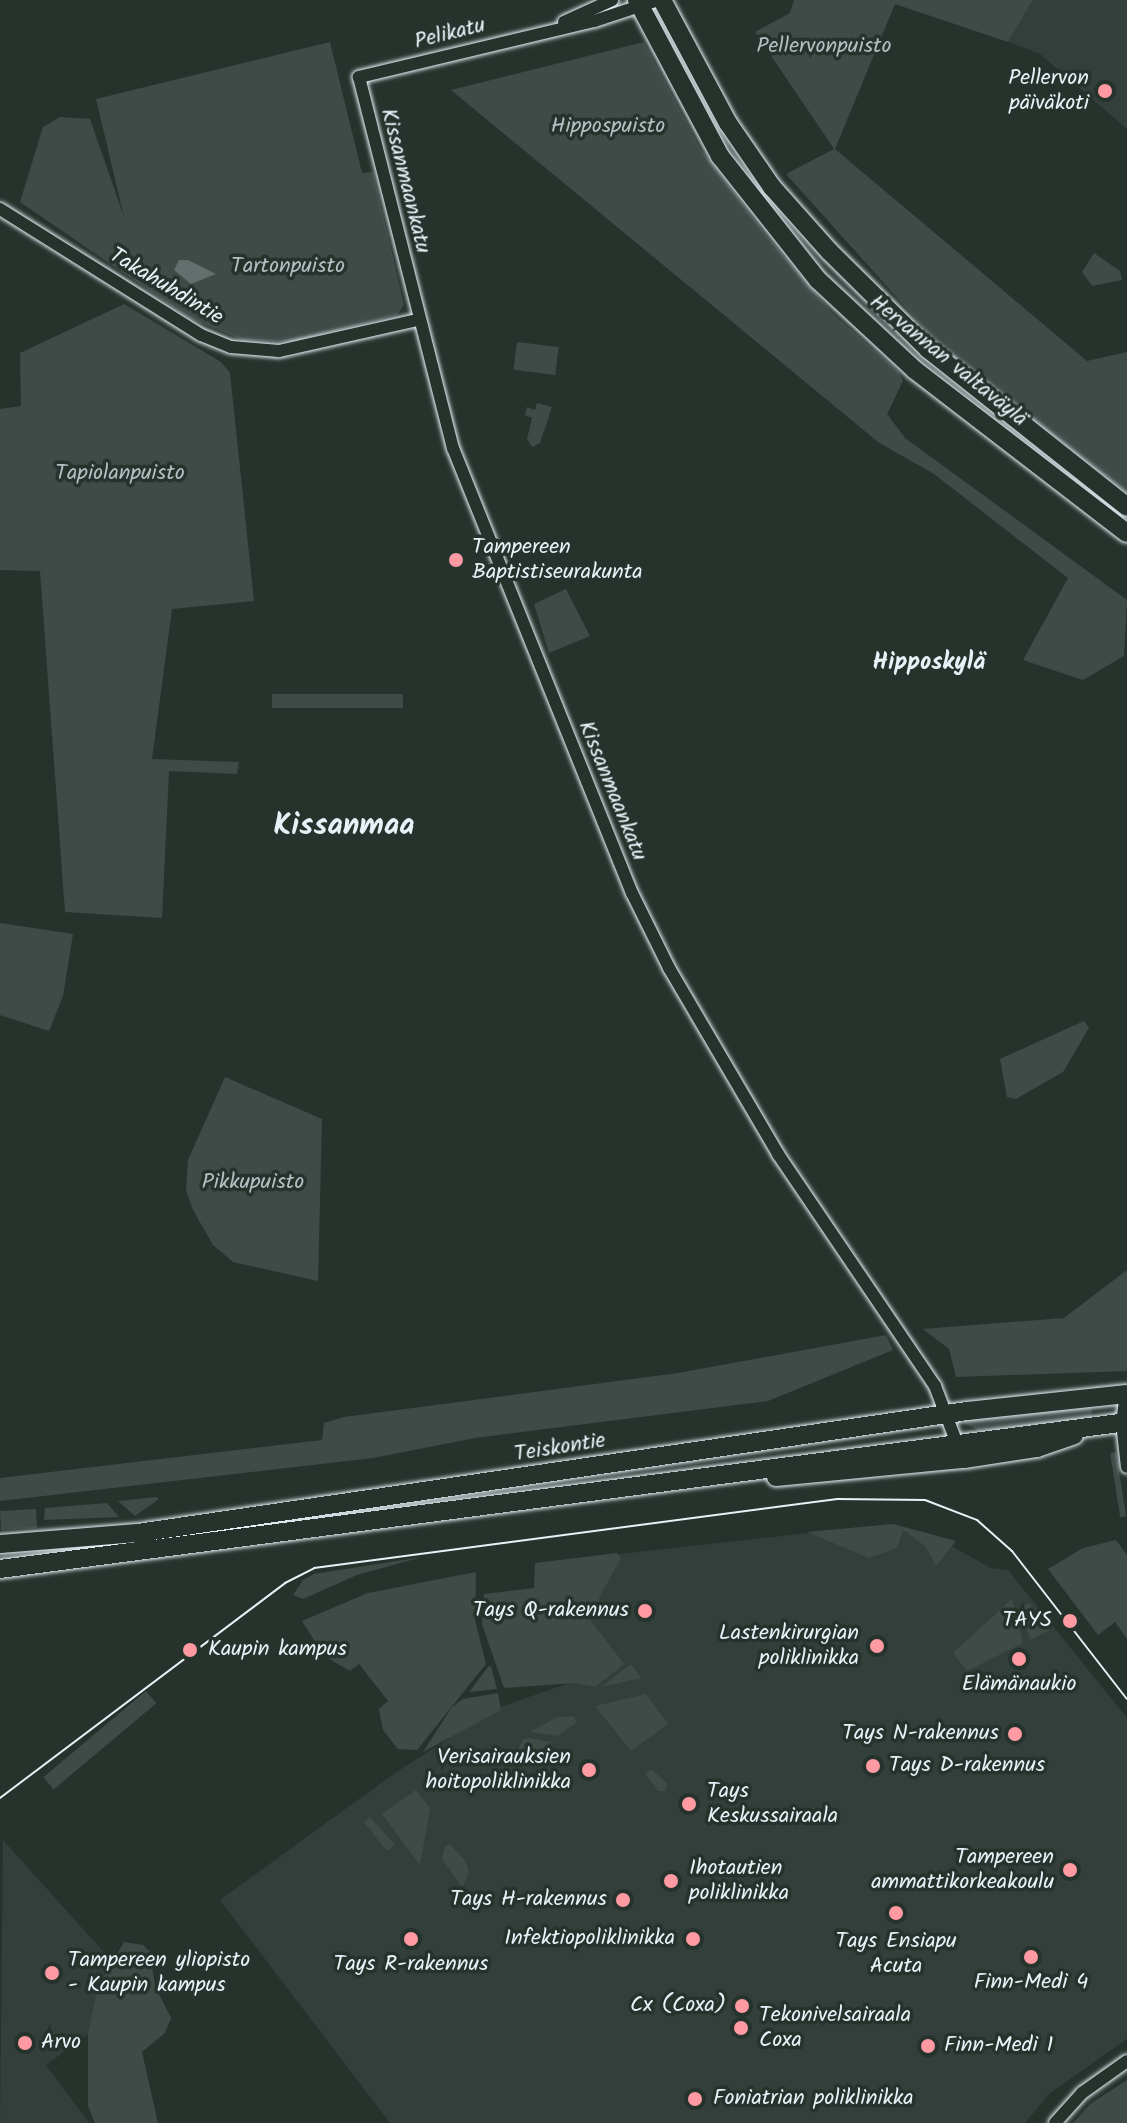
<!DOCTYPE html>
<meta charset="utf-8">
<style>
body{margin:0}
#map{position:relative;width:1127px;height:2123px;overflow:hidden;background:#26332d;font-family:Kalam,sans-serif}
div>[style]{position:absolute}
.built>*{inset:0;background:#333f3a}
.green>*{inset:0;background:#3e4b47;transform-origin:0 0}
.water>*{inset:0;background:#636f6d}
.roads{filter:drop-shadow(0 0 2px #e8f1f8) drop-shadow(0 0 2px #e8f1f8)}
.minor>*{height:12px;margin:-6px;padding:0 6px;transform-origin:6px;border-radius:6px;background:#26332d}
.highway>*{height:18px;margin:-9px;padding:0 9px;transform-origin:9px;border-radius:9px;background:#26332d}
.tram>*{height:2px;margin:-1px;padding:0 1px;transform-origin:1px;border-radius:1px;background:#e8f1f8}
.dots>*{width:22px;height:22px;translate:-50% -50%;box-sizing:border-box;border:4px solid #26332d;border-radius:50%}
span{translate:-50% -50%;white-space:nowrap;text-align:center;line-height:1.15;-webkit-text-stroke:7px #26332d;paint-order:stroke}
.street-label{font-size:22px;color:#e8f1f8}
.park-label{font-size:22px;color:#b5bfc3}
.poi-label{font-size:22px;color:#e8f1f8}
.right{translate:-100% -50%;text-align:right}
.left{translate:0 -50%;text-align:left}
.neighbourhood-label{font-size:24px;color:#e8f1f8;font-weight:700}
.district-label{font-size:30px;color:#e8f1f8;font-weight:700}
</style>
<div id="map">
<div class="built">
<i style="clip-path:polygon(1033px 0,1127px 0,1127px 129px,1040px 54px,1008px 42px)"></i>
<i style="clip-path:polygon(881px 1525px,928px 1533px,991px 1568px,1008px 1570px,1127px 1718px,1127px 2039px,1050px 2093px,1025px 2123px,390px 2123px,220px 1900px,395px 1773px,497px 1708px,575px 1681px,572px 1611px,602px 1556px)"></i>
<i style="clip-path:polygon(3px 1840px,110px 1959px,88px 2034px,46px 2065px,89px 2123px,0 2123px)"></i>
</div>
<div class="green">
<i style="clip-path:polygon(794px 0,1033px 0,1008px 42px,895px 4px,835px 149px,1087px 361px,1127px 352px,1127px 493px,944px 350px,786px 174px,834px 149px,755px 32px,790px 13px)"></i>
<i style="clip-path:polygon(330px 42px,362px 173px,373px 172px,404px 305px,397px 315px,290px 342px,242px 340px,189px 318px,20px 202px,43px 127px,60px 117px,90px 119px,124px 217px,96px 99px)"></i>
<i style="clip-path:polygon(644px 42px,700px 148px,766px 235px,833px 314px,898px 371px,903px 381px,887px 414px,905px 438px,1127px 600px,1124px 656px,1083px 680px,1023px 660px,1068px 578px,934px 474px,878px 442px,451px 90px)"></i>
<i style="clip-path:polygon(1094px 253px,1120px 271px,1122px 280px,1092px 286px,1082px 272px)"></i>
<i style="clip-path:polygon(124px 304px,221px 362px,230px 373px,254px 601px,172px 609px,152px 759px,239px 762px,237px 774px,169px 771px,162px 918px,65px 912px,40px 571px,0 570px,0 409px,21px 406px,20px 353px)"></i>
<i style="left:517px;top:342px;width:42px;height:28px;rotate:7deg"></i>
<i style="clip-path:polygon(537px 403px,552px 407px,540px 443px,532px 447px,527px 439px,532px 418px,525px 415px,527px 407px,535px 410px)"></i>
<i style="clip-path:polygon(566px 589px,590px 636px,549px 653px,534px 604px)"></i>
<i style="left:403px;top:694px;width:14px;height:131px;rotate:90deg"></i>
<i style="clip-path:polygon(0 923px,73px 934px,63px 996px,49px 1031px,0 1015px)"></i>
<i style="clip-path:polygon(1084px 1021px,1089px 1028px,1063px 1072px,1016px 1099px,1007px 1097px,1000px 1059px)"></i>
<i style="clip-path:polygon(225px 1077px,322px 1119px,318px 1281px,233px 1262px,213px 1245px,193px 1210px,186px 1191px,188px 1160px)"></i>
<i style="clip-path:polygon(1127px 1270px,1127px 1371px,956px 1377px,949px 1349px,923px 1329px,1064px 1318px)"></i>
<i style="clip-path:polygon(886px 1335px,893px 1350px,768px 1401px,475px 1438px,373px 1458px,0 1501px,0 1478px,322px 1440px,324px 1423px,344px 1417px,678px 1373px)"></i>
<i style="clip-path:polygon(1091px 1404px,1092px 1418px,980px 1431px,965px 1424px,966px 1420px)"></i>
<i style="left:1116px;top:1452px;width:65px;height:6px;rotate:81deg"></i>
<i style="clip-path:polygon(159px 1499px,135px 1516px,118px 1501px,157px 1497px)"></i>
<i style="clip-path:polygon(107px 1503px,119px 1517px,44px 1520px,45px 1508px)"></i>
<i style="left:36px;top:1509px;width:19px;height:36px;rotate:87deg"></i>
<i style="clip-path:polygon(893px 1524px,956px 1541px,936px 1566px,925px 1546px,903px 1530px,897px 1548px,869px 1558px,807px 1532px)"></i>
<i style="clip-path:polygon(1116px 1540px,1127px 1555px,1127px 1639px,1115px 1622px,1098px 1635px,1048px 1569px,1083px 1548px)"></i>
<i style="clip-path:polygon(617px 1553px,621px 1558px,599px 1598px,601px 1605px,585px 1613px,624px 1664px,595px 1687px,576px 1683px,504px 1688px,482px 1624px,484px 1594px,534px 1588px,535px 1563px)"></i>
<i style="clip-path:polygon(422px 1557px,357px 1575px,303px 1599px,293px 1595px,303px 1580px,314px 1574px)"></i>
<i style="clip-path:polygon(476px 1572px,475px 1620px,486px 1664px,417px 1750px,398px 1749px,383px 1730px,379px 1709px,388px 1701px,359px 1664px,350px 1671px,324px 1656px,302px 1621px,368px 1593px)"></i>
<i style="clip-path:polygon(1012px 1599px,1023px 1643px,967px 1671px,953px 1653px)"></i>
<i style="clip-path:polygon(1029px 1603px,1050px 1630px,1030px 1640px,1022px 1608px)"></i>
<i style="clip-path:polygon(631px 1664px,641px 1678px,601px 1687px)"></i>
<i style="clip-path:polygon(491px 1666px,497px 1689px,469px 1692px,488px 1667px)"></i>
<i style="left:146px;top:1691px;width:16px;height:134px;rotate:50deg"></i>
<i style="clip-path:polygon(498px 1693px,501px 1710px,423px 1752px,452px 1707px,463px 1699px)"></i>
<i style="clip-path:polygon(646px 1694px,668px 1724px,631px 1751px,595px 1706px)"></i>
<i style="clip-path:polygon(573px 1716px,577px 1722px,558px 1736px,530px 1732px,557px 1717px)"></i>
<i style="clip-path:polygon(523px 1739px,529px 1738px,551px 1742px,527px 1761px,518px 1750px)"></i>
<i style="clip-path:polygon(651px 1769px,667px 1783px,666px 1791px,658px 1791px,645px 1774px)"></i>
<i style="clip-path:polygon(416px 1790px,430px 1808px,420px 1865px,382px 1814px)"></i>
<i style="clip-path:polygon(370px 1817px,395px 1845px,387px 1851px,364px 1822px)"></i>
<i style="clip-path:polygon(450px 1844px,466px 1862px,469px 1873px,462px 1887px,442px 1859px,445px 1846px)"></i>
<i style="clip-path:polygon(124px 1942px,143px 1945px,150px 1952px,155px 1986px,171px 2018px,165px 2033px,142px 2052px,158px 2123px,95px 2123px,88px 2106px,88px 2034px,98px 1987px)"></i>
<i style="clip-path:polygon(1127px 2080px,1127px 2123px,1073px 2123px,1090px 2104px)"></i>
</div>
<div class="water">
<i style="clip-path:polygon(179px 260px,188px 260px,216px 274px,191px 284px,174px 270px)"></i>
</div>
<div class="roads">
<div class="minor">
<i style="left:658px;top:0;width:67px;rotate:161.8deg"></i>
<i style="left:594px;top:21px;width:242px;rotate:166.6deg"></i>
<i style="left:359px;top:77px;width:383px;rotate:75.8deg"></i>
<i style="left:453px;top:448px;width:480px;rotate:68.1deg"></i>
<i style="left:632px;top:893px;width:84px;rotate:63.7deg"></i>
<i style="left:669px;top:968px;width:216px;rotate:59.6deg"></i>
<i style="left:778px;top:1154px;width:280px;rotate:55.9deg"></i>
<i style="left:935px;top:1386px;width:67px;rotate:69.1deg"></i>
<i style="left:564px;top:22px;width:53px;rotate:-24.6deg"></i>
<i style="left:0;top:209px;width:237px;rotate:32.1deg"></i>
<i style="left:201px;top:335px;width:32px;rotate:22deg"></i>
<i style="left:231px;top:347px;width:48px;rotate:4.8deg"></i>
<i style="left:279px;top:351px;width:142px;rotate:-12.6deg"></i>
<i style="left:1126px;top:1394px;width:28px;rotate:98deg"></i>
<i style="left:1122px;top:1422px;width:45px;rotate:83.7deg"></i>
<i style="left:1055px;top:2123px;width:40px;rotate:-48deg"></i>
<i style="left:1082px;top:2093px;width:55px;rotate:-35.4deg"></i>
</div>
<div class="highway">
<i style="left:637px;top:0;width:177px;rotate:62deg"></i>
<i style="left:720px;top:156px;width:158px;rotate:51.7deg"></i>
<i style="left:818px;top:280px;width:132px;rotate:42.9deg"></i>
<i style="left:915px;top:370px;width:267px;rotate:37.6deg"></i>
<i style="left:662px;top:0;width:140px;rotate:61.8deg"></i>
<i style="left:728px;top:123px;width:78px;rotate:55.5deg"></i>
<i style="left:772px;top:187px;width:87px;rotate:48.3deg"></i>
<i style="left:830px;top:252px;width:138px;rotate:44.7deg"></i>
<i style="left:928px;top:349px;width:254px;rotate:38.4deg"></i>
<i style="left:776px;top:1477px;width:189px;rotate:-5.5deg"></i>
<i style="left:964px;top:1459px;width:74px;rotate:-8.6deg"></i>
<i style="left:1037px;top:1448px;width:39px;rotate:-19deg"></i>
<i style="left:0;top:1544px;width:138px;rotate:-4.6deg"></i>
<i style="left:138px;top:1533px;width:838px;rotate:-8.37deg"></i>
<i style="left:967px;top:1411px;width:161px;rotate:-6.1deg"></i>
<i style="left:0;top:1569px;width:1137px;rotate:-7.43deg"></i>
</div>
</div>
<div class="tram">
<i style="left:0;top:1798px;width:357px;rotate:-37deg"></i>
<i style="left:285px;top:1583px;width:33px;rotate:-27deg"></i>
<i style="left:314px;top:1568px;width:528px;rotate:-7.52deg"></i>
<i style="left:837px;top:1499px;width:88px;rotate:0.7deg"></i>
<i style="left:925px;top:1500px;width:56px;rotate:21deg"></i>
<i style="left:977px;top:1520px;width:47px;rotate:41.5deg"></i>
<i style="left:1012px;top:1551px;width:187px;rotate:52.2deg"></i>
</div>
<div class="dots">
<i style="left:1105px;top:91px;background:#ff9aa2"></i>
<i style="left:456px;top:560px;background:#ff9aa2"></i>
<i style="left:645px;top:1611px;background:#ff9aa2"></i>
<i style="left:1070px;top:1621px;background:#ff9aa2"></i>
<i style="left:877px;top:1646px;background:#ff9aa2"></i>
<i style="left:190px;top:1650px;background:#ff9aa2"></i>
<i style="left:1019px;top:1659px;background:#ff9aa2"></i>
<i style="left:1015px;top:1734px;background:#ff9aa2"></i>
<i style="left:873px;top:1766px;background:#ff9aa2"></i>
<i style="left:589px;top:1770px;background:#ff9aa2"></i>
<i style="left:689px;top:1804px;background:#ff9aa2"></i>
<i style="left:1070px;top:1870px;background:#ff9aa2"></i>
<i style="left:671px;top:1881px;background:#ff9aa2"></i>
<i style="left:623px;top:1900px;background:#ff9aa2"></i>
<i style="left:896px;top:1913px;background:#ff9aa2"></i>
<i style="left:411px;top:1939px;background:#ff9aa2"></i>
<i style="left:693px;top:1939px;background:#ff9aa2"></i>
<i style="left:1031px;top:1957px;background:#ff9aa2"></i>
<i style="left:52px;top:1973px;background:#ff9aa2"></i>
<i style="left:742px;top:2006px;background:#ff9aa2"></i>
<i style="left:741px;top:2028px;background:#ff9aa2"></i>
<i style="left:25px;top:2043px;background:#ff9aa2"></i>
<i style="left:928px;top:2046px;background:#ff9aa2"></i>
<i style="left:695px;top:2099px;background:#ff9aa2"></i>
</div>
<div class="street-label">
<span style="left:450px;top:34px;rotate:-14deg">Pelikatu</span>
<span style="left:405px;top:181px;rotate:76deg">Kissanmaankatu</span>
<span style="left:166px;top:287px;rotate:31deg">Takahuhdintie</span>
<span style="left:948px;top:361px;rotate:39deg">Hervannan valtaväylä</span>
<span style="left:612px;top:791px;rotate:68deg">Kissanmaankatu</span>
<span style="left:560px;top:1448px;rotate:-9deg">Teiskontie</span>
</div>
<div class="park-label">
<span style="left:824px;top:47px">Pellervonpuisto</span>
<span style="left:608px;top:127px">Hippospuisto</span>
<span style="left:288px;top:267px">Tartonpuisto</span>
<span style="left:120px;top:474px">Tapiolanpuisto</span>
<span style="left:253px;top:1183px">Pikkupuisto</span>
</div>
<div class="poi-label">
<span class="right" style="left:1089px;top:91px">Pellervon<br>päiväkoti</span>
<span class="left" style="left:472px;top:560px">Tampereen<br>Baptistiseurakunta</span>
<span class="right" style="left:629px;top:1611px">Tays Q-rakennus</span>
<span class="right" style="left:1052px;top:1621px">TAYS</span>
<span class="right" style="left:859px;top:1646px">Lastenkirurgian<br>poliklinikka</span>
<span class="left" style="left:208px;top:1650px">Kaupin kampus</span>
<span style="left:1019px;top:1685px">Elämänaukio</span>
<span class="right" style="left:999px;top:1734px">Tays N-rakennus</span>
<span class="right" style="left:571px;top:1770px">Verisairauksien<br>hoitopoliklinikka</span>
<span class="left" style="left:889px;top:1766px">Tays D-rakennus</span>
<span class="left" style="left:707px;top:1804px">Tays<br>Keskussairaala</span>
<span class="right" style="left:1054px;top:1870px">Tampereen<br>ammattikorkeakoulu</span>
<span class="left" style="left:689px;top:1881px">Ihotautien<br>poliklinikka</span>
<span class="right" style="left:607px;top:1900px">Tays H-rakennus</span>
<span class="right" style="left:675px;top:1939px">Infektiopoliklinikka</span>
<span style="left:896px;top:1954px">Tays Ensiapu<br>Acuta</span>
<span class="left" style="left:68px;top:1973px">Tampereen yliopisto<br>- Kaupin kampus</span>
<span style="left:411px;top:1965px">Tays R-rakennus</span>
<span style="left:1031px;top:1983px">Finn-Medi 4</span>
<span class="right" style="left:726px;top:2006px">Cx (Coxa)</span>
<span class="left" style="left:759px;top:2028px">Tekonivelsairaala<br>Coxa</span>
<span class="left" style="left:41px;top:2043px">Arvo</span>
<span class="left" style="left:944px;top:2046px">Finn-Medi 1</span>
<span class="left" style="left:713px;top:2099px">Foniatrian poliklinikka</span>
</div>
<div class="neighbourhood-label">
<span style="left:929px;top:663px">Hipposkylä</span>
</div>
<div class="district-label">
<span style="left:344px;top:826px">Kissanmaa</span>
</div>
</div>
